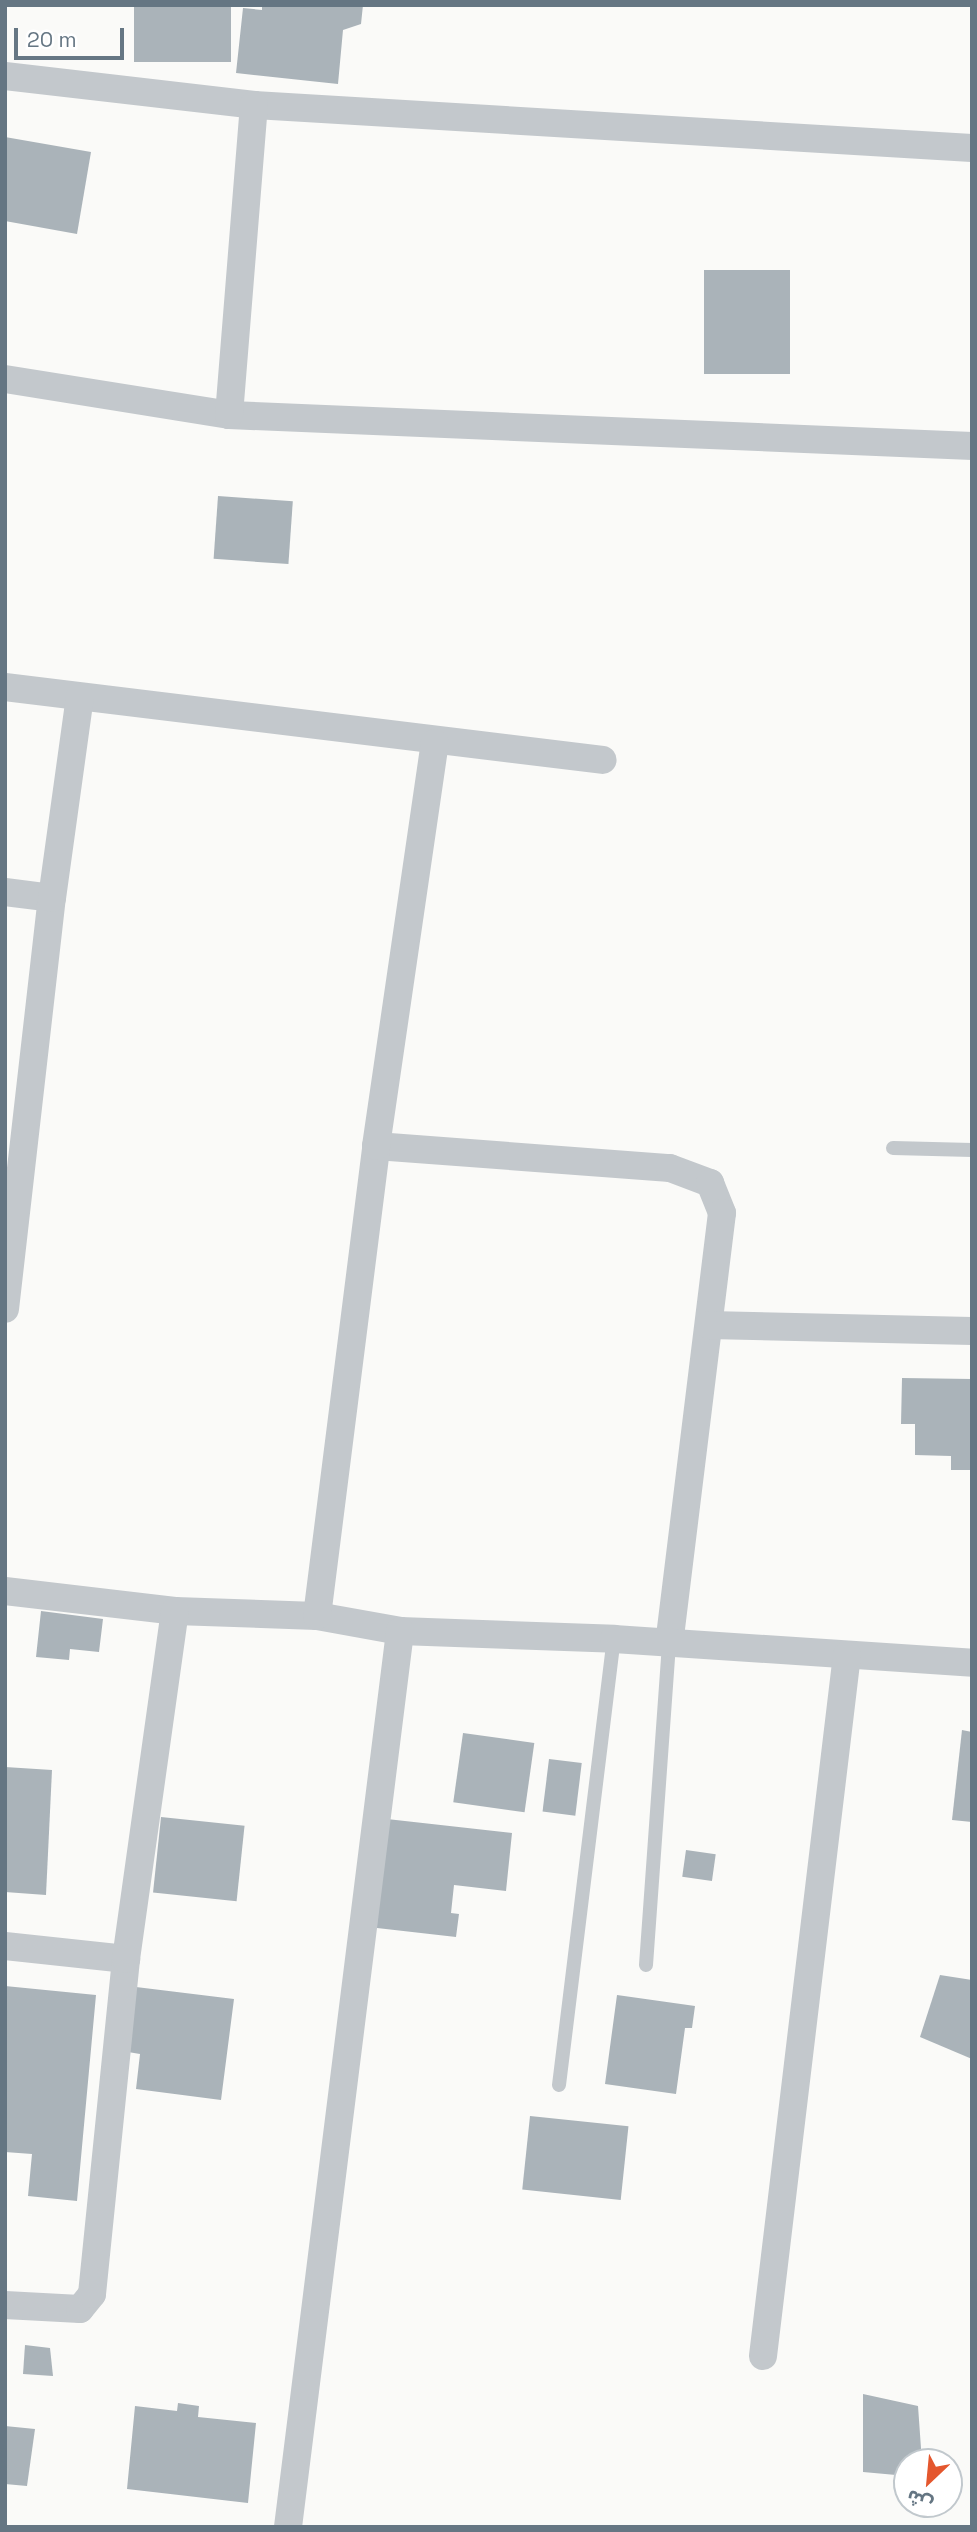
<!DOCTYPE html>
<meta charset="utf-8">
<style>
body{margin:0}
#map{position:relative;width:977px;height:2532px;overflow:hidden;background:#fafaf8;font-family:"Space Grotesk","Noto Sans Arabic",sans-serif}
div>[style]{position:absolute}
.building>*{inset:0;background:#aab3b9;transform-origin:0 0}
.lane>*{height:14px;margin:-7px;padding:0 7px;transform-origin:7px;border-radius:7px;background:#c3c8cc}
.street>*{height:28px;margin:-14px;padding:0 14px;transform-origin:14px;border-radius:14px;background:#c3c8cc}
span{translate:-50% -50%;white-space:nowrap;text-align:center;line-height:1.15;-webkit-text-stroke:7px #fff;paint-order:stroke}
.frame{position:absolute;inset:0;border:7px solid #657683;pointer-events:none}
.north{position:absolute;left:893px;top:2448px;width:70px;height:70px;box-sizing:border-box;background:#fff;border:2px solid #c1c8cd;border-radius:50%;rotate:206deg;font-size:19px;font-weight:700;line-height:28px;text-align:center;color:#657683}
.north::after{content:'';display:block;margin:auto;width:24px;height:32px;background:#e4572e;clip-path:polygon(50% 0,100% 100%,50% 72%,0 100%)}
.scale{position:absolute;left:14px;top:28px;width:110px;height:32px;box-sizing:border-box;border:4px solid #657683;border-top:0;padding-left:9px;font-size:21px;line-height:24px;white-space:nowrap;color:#657683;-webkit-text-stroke:5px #fff;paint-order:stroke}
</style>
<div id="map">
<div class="building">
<i style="left:134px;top:5px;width:97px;height:57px"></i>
<i style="clip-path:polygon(262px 5px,363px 5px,361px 24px,343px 30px,338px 84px,236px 73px,243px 8px,262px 10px)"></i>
<i style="clip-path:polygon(5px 137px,91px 152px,77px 234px,5px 221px)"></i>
<i style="left:704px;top:270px;width:86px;height:104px"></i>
<i style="left:218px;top:496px;width:75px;height:63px;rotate:4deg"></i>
<i style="clip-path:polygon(902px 1378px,972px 1379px,972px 1470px,951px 1470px,951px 1456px,915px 1455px,915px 1424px,901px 1424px)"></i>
<i style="clip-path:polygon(41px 1611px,103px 1619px,99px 1652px,70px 1649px,69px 1660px,36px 1657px)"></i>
<i style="clip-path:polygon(962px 1730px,972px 1732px,972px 1822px,952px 1820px)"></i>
<i style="left:463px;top:1733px;width:72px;height:70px;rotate:8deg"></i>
<i style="left:549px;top:1759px;width:33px;height:53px;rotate:7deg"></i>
<i style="clip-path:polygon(5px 1767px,52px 1770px,46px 1895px,5px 1892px)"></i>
<i style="left:161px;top:1817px;width:84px;height:76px;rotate:6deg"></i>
<i style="clip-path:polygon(378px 1818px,512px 1833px,506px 1891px,454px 1885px,451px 1913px,459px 1914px,456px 1937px,377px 1928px)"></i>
<i style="left:686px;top:1850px;width:30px;height:27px;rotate:8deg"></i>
<i style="clip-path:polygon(940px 1975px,972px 1980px,972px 2059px,920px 2037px)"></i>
<i style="clip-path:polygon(5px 1986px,96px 1995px,77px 2201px,28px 2196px,32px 2154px,5px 2152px)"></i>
<i style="clip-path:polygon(136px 1987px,234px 1999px,221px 2100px,136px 2089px,140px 2054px,128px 2052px)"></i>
<i style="clip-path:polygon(617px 1995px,695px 2006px,692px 2028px,685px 2028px,676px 2094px,605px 2084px)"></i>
<i style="left:530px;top:2116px;width:99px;height:74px;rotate:6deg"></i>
<i style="clip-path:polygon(25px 2345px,50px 2348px,53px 2376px,23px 2374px)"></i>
<i style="clip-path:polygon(863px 2394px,918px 2406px,922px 2462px,907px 2462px,907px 2476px,863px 2472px)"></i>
<i style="clip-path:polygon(178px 2403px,199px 2406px,198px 2417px,256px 2423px,248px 2503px,127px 2489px,135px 2406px,177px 2411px)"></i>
<i style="clip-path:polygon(5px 2426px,35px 2429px,27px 2486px,5px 2484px)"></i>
</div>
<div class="lane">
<i style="left:893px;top:1148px;width:79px;rotate:1.5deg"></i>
<i style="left:646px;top:1965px;width:322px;rotate:-85.9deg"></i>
<i style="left:559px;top:2085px;width:449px;rotate:-83deg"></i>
</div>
<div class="street">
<i style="left:5px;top:76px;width:251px;rotate:6.6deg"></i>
<i style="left:254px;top:105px;width:719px;rotate:3.43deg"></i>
<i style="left:5px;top:379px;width:227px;rotate:9.1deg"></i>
<i style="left:229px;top:415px;width:744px;rotate:2.39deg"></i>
<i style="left:229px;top:415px;width:311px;rotate:-85.4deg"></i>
<i style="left:5px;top:687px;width:602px;rotate:6.96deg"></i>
<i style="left:5px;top:892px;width:47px;rotate:7.3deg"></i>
<i style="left:376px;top:1146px;width:295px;rotate:4.3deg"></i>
<i style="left:670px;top:1168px;width:43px;rotate:20.6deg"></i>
<i style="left:710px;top:1183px;width:32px;rotate:68deg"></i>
<i style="left:722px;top:1213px;width:434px;rotate:97deg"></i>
<i style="left:5px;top:1309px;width:414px;rotate:-83.5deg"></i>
<i style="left:52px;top:898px;width:203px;rotate:-82.1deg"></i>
<i style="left:709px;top:1325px;width:263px;rotate:1.3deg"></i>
<i style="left:5px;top:1591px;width:171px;rotate:6.7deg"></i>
<i style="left:175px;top:1611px;width:142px;rotate:2deg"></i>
<i style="left:317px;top:1616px;width:84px;rotate:10.2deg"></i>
<i style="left:400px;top:1631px;width:214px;rotate:2.1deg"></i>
<i style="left:614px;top:1639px;width:359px;rotate:3.8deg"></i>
<i style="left:317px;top:1616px;width:474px;rotate:-82.8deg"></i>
<i style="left:376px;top:1146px;width:407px;rotate:-81.7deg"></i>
<i style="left:5px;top:1946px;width:122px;rotate:6.1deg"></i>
<i style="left:5px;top:2305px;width:75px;rotate:3.1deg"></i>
<i style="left:80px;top:2309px;width:19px;rotate:-51deg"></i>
<i style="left:92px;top:2294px;width:337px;rotate:-84.2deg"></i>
<i style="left:126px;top:1959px;width:351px;rotate:-82deg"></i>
<i style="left:763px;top:2356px;width:706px;rotate:-83.17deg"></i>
<i style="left:288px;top:2527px;width:903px;rotate:-82.87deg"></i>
</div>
<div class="frame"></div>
<div class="north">ش</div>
<div class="scale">20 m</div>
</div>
